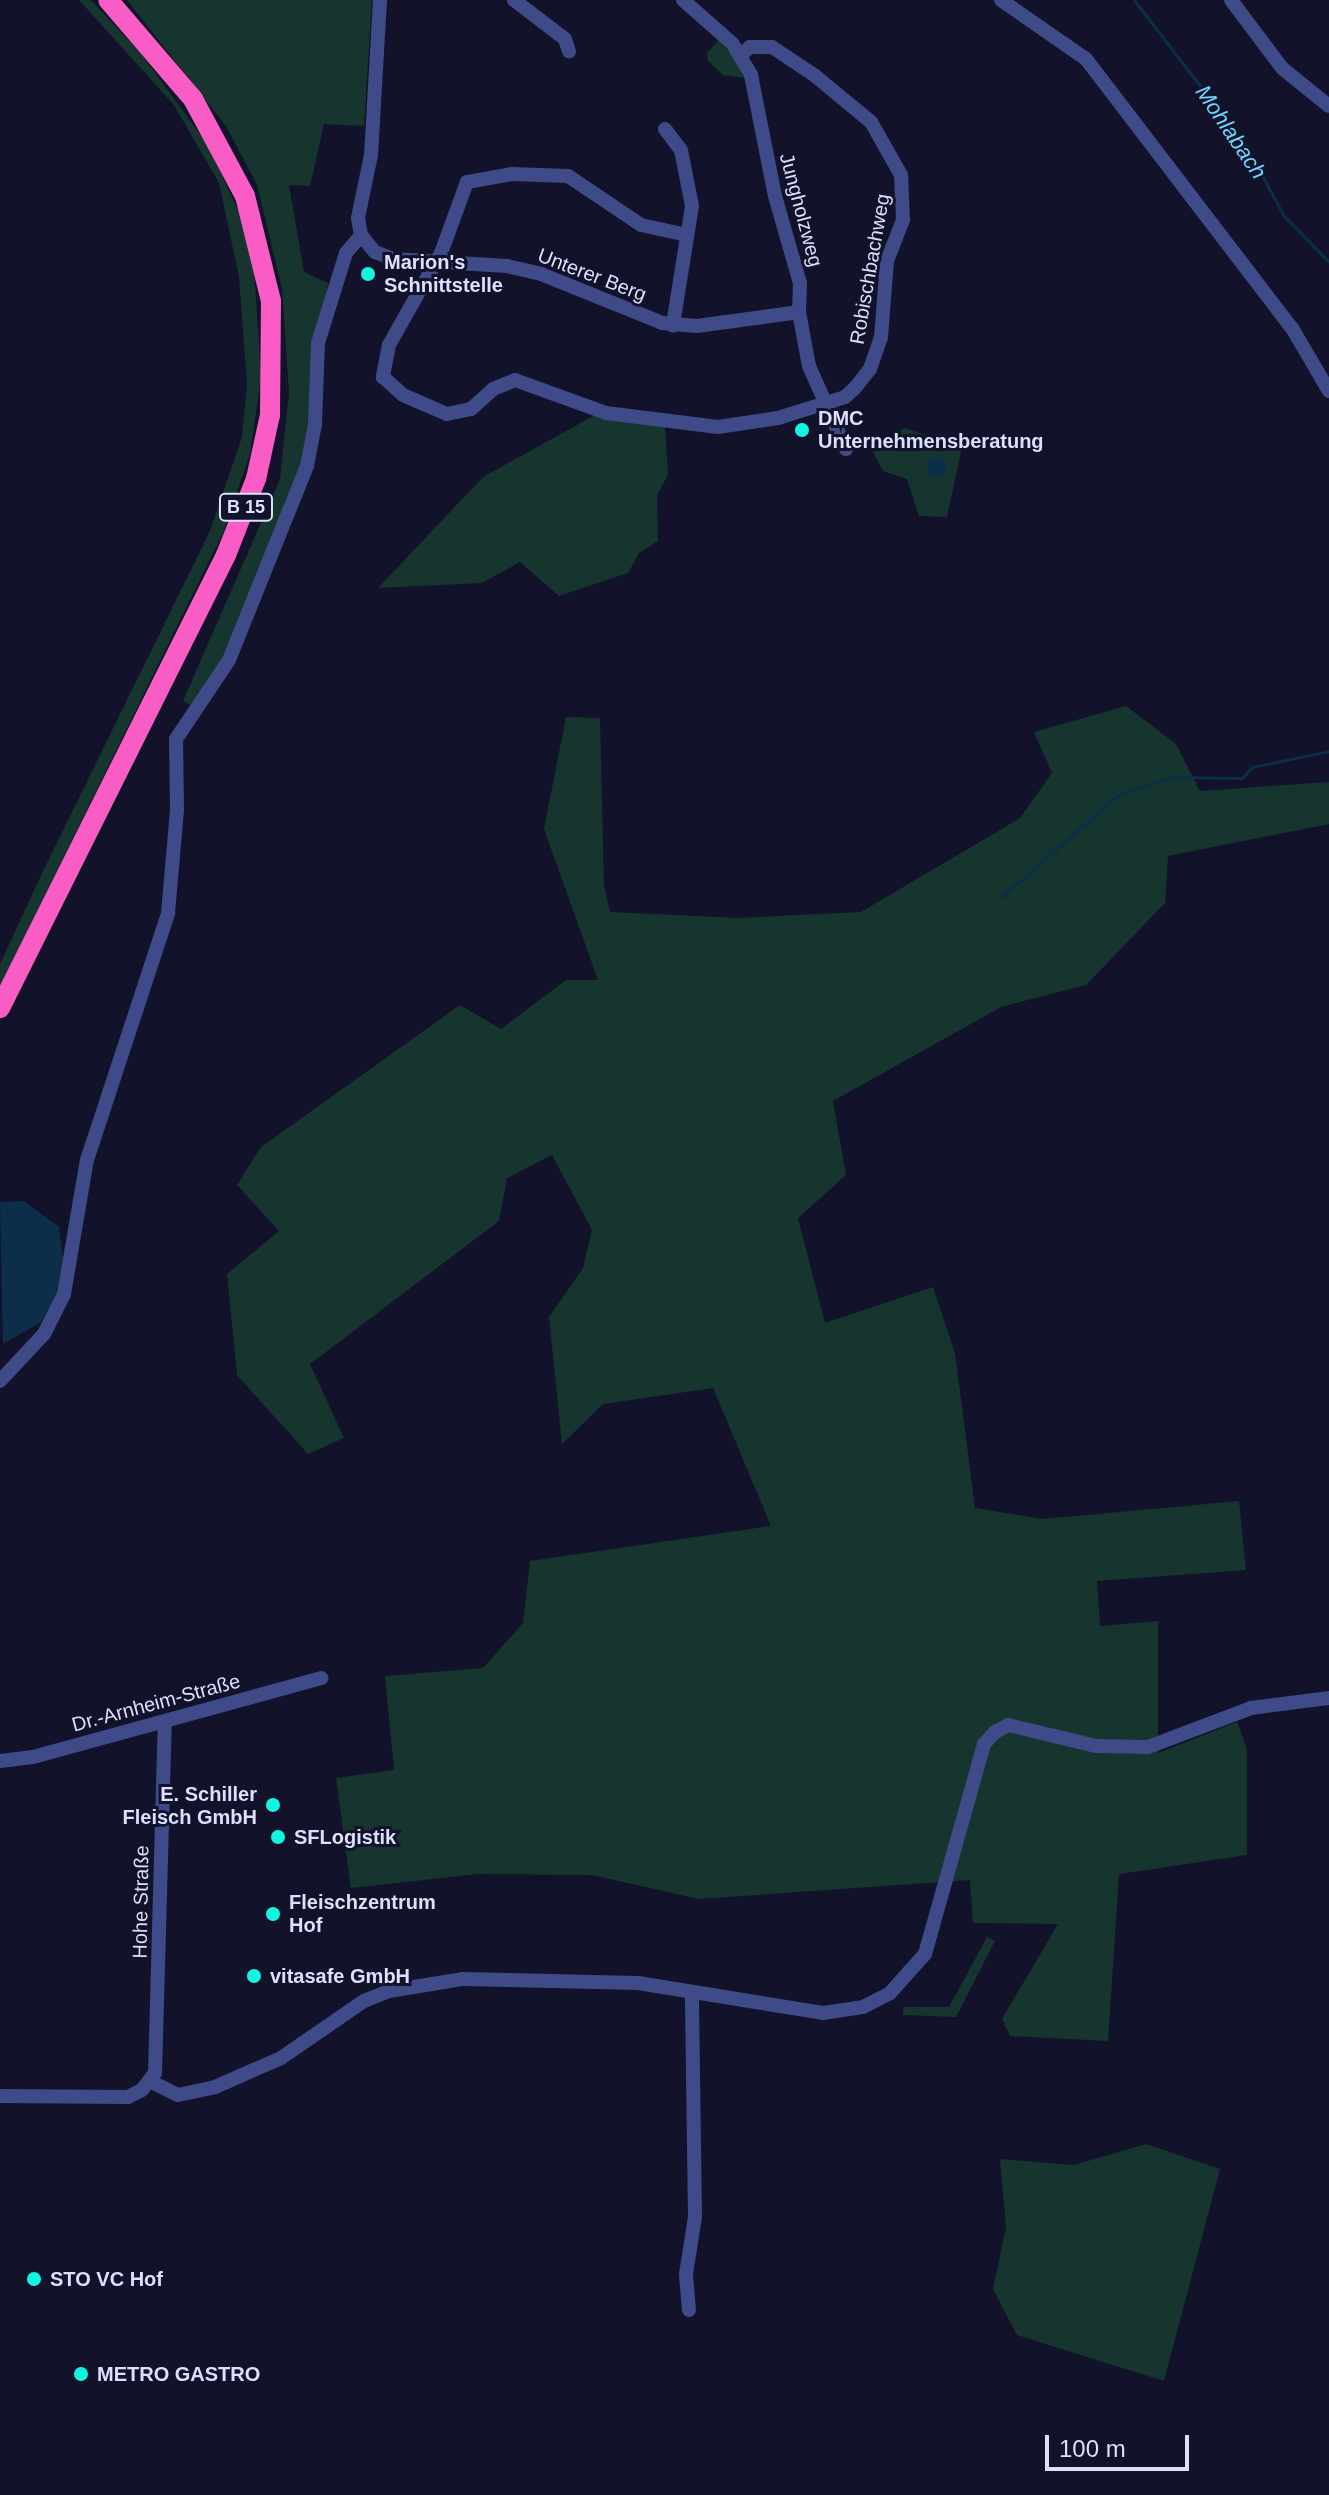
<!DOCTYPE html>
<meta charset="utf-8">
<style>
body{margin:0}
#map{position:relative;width:1329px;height:2495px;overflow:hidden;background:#12132b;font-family:Helvetica,sans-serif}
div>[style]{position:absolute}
.green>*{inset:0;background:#15352e}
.water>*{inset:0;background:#0d2e49}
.round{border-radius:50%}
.stream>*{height:3px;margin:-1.5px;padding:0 1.5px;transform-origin:1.5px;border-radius:1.5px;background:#0d2e49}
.minor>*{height:14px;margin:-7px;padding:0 7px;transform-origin:7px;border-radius:7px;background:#3f4a88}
.highway>*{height:20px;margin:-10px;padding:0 10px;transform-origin:10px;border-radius:10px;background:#f95dc5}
.dots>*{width:22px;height:22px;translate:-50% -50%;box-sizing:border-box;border:4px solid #12132b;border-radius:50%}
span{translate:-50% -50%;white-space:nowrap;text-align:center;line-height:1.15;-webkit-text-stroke:6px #12132b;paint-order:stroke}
.shield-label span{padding:2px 6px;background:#12132b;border:2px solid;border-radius:6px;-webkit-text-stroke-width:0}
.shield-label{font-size:18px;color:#dddffe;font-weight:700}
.street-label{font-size:20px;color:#dddffe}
.poi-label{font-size:20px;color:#dddffe;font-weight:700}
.left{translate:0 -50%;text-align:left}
.right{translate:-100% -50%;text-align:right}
.water-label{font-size:22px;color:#6fd4fa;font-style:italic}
.scale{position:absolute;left:1045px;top:2435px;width:144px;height:36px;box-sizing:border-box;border:4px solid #dddffe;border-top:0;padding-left:10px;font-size:24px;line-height:28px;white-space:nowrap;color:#dddffe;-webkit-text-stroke:6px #12132b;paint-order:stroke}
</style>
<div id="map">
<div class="green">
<i style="clip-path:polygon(79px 0,91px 0,142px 55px,208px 145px,240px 215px,254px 268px,261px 378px,250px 454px,223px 533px,0 986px,0 964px,44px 869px,210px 531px,242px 437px,247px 384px,239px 277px,219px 183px,174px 105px)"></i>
<i style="clip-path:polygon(127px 0,372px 0,364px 126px,324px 124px,310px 186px,289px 185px,304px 272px,328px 283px,301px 469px,221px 665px,191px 705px,183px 701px,280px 479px,289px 393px,282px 289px,257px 185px,226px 126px)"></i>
<i style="clip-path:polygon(719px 40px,734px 56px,744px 78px,723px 75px,708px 61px,707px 53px)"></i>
<i style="clip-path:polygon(595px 415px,665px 427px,668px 475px,657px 495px,658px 541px,639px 553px,628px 573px,559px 596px,520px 562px,482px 583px,378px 588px,483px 477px)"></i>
<i style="clip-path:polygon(904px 428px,962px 447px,947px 517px,919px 516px,907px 479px,883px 471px,873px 452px)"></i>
<i style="clip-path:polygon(1126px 706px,1176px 744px,1200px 791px,1329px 782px,1329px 824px,1168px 856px,1165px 903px,1086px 985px,1001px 1007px,833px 1101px,846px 1175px,798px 1218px,825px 1323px,933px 1287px,955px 1353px,975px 1508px,1043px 1519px,1239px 1501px,1246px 1570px,1097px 1581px,1100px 1626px,1158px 1621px,1158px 1753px,1237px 1722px,1247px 1749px,1247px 1855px,1119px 1874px,1108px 2041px,1010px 2036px,1002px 2019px,1058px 1924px,973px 1923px,970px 1880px,699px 1899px,592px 1875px,478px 1874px,351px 1888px,336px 1778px,394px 1770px,385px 1676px,483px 1668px,523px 1623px,530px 1561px,771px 1526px,713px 1388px,603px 1404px,562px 1444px,549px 1317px,583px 1268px,592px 1230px,552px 1155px,507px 1178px,499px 1221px,310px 1364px,344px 1438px,308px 1454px,237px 1375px,227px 1274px,279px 1231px,237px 1185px,261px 1147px,460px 1005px,501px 1029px,566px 980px,598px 980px,544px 829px,566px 717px,600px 718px,604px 885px,610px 912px,739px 918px,861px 912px,1020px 818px,1052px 773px,1034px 732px)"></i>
<i style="clip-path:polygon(987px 1937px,995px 1941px,956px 2017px,903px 2015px,903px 2007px,949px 2007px)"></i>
<i style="clip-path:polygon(1146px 2144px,1220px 2169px,1164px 2381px,1017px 2335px,993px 2289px,1006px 2227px,1000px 2159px,1074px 2165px)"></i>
</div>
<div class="water">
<i class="round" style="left:927px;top:457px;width:20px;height:20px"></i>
<i style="clip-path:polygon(24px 1201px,59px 1227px,63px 1258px,56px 1297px,41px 1322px,3px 1344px,0 1202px)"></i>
</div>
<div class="stream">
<i style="left:1134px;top:0;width:182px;rotate:52.4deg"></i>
<i style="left:1245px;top:144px;width:82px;rotate:61.6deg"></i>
<i style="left:1284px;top:216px;width:64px;rotate:45.6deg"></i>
<i style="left:1001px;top:897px;width:157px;rotate:-40.9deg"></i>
<i style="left:1120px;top:794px;width:55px;rotate:-18.1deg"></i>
<i style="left:1172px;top:777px;width:70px;rotate:0.8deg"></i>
<i style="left:1242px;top:778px;width:15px;rotate:-48deg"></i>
<i style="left:1252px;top:767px;width:79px;rotate:-11.7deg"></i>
</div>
<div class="minor">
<i style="left:380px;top:0;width:155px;rotate:93.3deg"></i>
<i style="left:371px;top:155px;width:64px;rotate:101.7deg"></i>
<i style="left:358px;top:218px;width:17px;rotate:80deg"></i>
<i style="left:361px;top:235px;width:22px;rotate:51deg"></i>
<i style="left:375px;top:252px;width:19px;rotate:21deg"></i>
<i style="left:393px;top:259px;width:114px;rotate:3.5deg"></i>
<i style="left:507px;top:266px;width:35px;rotate:13deg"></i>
<i style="left:541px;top:274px;width:131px;rotate:22deg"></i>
<i style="left:662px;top:323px;width:35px;rotate:5deg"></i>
<i style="left:697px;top:326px;width:103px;rotate:-7.8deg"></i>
<i style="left:514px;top:0;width:64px;rotate:37.4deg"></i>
<i style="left:565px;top:39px;width:13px;rotate:72deg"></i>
<i style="left:683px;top:0;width:65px;rotate:41.3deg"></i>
<i style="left:732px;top:43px;width:37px;rotate:59deg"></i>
<i style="left:751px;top:75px;width:123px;rotate:78.8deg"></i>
<i style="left:775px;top:196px;width:91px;rotate:74deg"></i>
<i style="left:800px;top:283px;width:29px;rotate:92deg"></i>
<i style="left:799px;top:312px;width:55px;rotate:79.5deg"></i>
<i style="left:809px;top:366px;width:91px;rotate:66deg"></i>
<i style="left:1001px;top:0;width:103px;rotate:34.8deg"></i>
<i style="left:1086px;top:59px;width:339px;rotate:52.6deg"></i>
<i style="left:1292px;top:328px;width:73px;rotate:59.6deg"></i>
<i style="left:1231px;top:0;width:85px;rotate:53.1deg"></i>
<i style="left:1282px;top:68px;width:60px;rotate:39deg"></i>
<i style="left:665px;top:129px;width:26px;rotate:53deg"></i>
<i style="left:681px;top:150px;width:57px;rotate:78.9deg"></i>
<i style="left:692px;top:206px;width:121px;rotate:99.1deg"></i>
<i style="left:687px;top:235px;width:47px;rotate:-167.7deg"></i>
<i style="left:641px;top:225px;width:88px;rotate:-146.1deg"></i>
<i style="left:568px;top:176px;width:56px;rotate:-178deg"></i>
<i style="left:512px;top:174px;width:46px;rotate:169.9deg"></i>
<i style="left:467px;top:182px;width:76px;rotate:110.1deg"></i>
<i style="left:441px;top:253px;width:106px;rotate:119.5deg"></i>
<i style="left:389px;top:345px;width:33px;rotate:101deg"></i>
<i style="left:383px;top:377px;width:27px;rotate:42deg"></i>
<i style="left:403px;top:395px;width:48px;rotate:23.4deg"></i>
<i style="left:447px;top:414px;width:25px;rotate:-12deg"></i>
<i style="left:471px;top:409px;width:30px;rotate:-42deg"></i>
<i style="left:493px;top:389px;width:24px;rotate:-22deg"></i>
<i style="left:515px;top:380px;width:97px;rotate:19.9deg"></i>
<i style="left:606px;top:413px;width:113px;rotate:7.1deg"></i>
<i style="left:718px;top:427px;width:61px;rotate:-8.5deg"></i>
<i style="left:778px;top:418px;width:70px;rotate:-17.4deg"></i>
<i style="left:845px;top:397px;width:13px;rotate:-42deg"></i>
<i style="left:855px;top:388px;width:24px;rotate:-52deg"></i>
<i style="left:870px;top:369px;width:34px;rotate:-71deg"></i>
<i style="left:881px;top:337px;width:76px;rotate:-85.5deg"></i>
<i style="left:887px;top:261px;width:44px;rotate:-68.7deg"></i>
<i style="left:903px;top:220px;width:45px;rotate:-92.5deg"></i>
<i style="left:901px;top:175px;width:61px;rotate:-119.5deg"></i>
<i style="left:871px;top:122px;width:74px;rotate:-140.5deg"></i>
<i style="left:814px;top:75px;width:50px;rotate:-146.3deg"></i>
<i style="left:772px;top:47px;width:22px;rotate:180deg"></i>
<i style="left:750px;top:47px;width:11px;rotate:139deg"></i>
<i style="left:0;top:1381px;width:64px;rotate:-46.9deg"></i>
<i style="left:44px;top:1334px;width:45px;rotate:-63.4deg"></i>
<i style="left:64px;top:1294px;width:136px;rotate:-80.3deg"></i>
<i style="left:87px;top:1160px;width:260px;rotate:-71.8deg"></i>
<i style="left:168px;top:913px;width:103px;rotate:-85deg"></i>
<i style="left:177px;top:810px;width:71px;rotate:-90.8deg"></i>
<i style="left:176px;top:739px;width:95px;rotate:-56.1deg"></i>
<i style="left:229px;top:660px;width:209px;rotate:-68.1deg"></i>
<i style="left:307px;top:466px;width:43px;rotate:-79.2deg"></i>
<i style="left:315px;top:424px;width:81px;rotate:-87.9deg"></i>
<i style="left:318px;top:343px;width:94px;rotate:-72.7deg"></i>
<i style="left:346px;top:253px;width:23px;rotate:-50deg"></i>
<i style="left:0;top:1761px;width:33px;rotate:-7deg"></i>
<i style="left:33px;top:1757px;width:299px;rotate:-15.3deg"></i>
<i style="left:150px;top:2081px;width:31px;rotate:27deg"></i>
<i style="left:178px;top:2095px;width:38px;rotate:-12deg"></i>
<i style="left:215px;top:2087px;width:72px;rotate:-23.7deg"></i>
<i style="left:281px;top:2058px;width:101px;rotate:-34.5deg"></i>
<i style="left:364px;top:2001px;width:27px;rotate:-22deg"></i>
<i style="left:389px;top:1991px;width:74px;rotate:-9.3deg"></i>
<i style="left:462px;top:1979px;width:176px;rotate:1.3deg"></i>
<i style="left:638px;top:1983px;width:187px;rotate:9.2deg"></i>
<i style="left:823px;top:2013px;width:40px;rotate:-8.5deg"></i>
<i style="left:863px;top:2007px;width:30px;rotate:-27deg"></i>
<i style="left:890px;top:1993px;width:52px;rotate:-48.1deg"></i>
<i style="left:925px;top:1954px;width:218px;rotate:-74.3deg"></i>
<i style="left:984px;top:1744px;width:16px;rotate:-47deg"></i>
<i style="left:995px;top:1732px;width:15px;rotate:-28deg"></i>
<i style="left:1008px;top:1725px;width:90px;rotate:13.4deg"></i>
<i style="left:1096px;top:1746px;width:52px;rotate:1.1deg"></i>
<i style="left:1148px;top:1747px;width:110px;rotate:-20.7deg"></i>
<i style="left:1251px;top:1708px;width:79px;rotate:-7.3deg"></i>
<i style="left:0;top:2096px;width:128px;rotate:0.4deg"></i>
<i style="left:128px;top:2097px;width:16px;rotate:-27deg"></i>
<i style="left:142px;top:2090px;width:21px;rotate:-53deg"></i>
<i style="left:155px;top:2073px;width:351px;rotate:-88.4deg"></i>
<i style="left:689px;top:2310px;width:36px;rotate:-95deg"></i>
<i style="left:686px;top:2274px;width:58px;rotate:-81deg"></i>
<i style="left:695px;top:2217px;width:223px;rotate:-90.8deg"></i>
</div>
<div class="highway">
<i style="left:0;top:1008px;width:506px;rotate:-63.49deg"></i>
<i style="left:226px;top:555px;width:82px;rotate:-68.5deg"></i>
<i style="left:256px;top:479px;width:66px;rotate:-77.7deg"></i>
<i style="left:270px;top:415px;width:114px;rotate:-89.5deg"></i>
<i style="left:271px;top:301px;width:108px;rotate:-103.9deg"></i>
<i style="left:245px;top:196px;width:110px;rotate:-118.2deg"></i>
<i style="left:193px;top:99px;width:130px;rotate:-130.6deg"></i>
</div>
<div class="dots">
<i style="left:368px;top:274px;background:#11f6e2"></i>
<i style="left:802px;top:430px;background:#11f6e2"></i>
<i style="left:273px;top:1805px;background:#11f6e2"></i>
<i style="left:278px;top:1837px;background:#11f6e2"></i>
<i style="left:273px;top:1914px;background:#11f6e2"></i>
<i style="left:254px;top:1976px;background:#11f6e2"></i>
<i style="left:34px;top:2279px;background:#11f6e2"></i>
<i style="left:81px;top:2374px;background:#11f6e2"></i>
</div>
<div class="shield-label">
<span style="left:246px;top:507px">B 15</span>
</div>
<div class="street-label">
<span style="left:801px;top:210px;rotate:75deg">Jungholzweg</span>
<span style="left:870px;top:269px;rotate:-80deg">Robischbachweg</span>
<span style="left:592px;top:275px;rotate:21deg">Unterer Berg</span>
<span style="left:156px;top:1703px;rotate:-15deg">Dr.-Arnheim-Straße</span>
<span style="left:141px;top:1902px;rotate:-89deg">Hohe Straße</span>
</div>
<div class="poi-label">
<span class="left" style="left:384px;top:274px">Marion's<br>Schnittstelle</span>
<span class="left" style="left:818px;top:430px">DMC<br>Unternehmensberatung</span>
<span class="right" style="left:257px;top:1806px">E. Schiller<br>Fleisch GmbH</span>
<span class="left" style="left:294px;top:1837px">SFLogistik</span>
<span class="left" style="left:289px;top:1914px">Fleischzentrum<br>Hof</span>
<span class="left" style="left:270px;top:1976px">vitasafe GmbH</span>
<span class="left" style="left:50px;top:2279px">STO VC Hof</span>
<span class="left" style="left:97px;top:2374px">METRO GASTRO</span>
</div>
<div class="water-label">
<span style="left:1231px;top:132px;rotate:56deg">Mohlabach</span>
</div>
<div class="scale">100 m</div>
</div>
